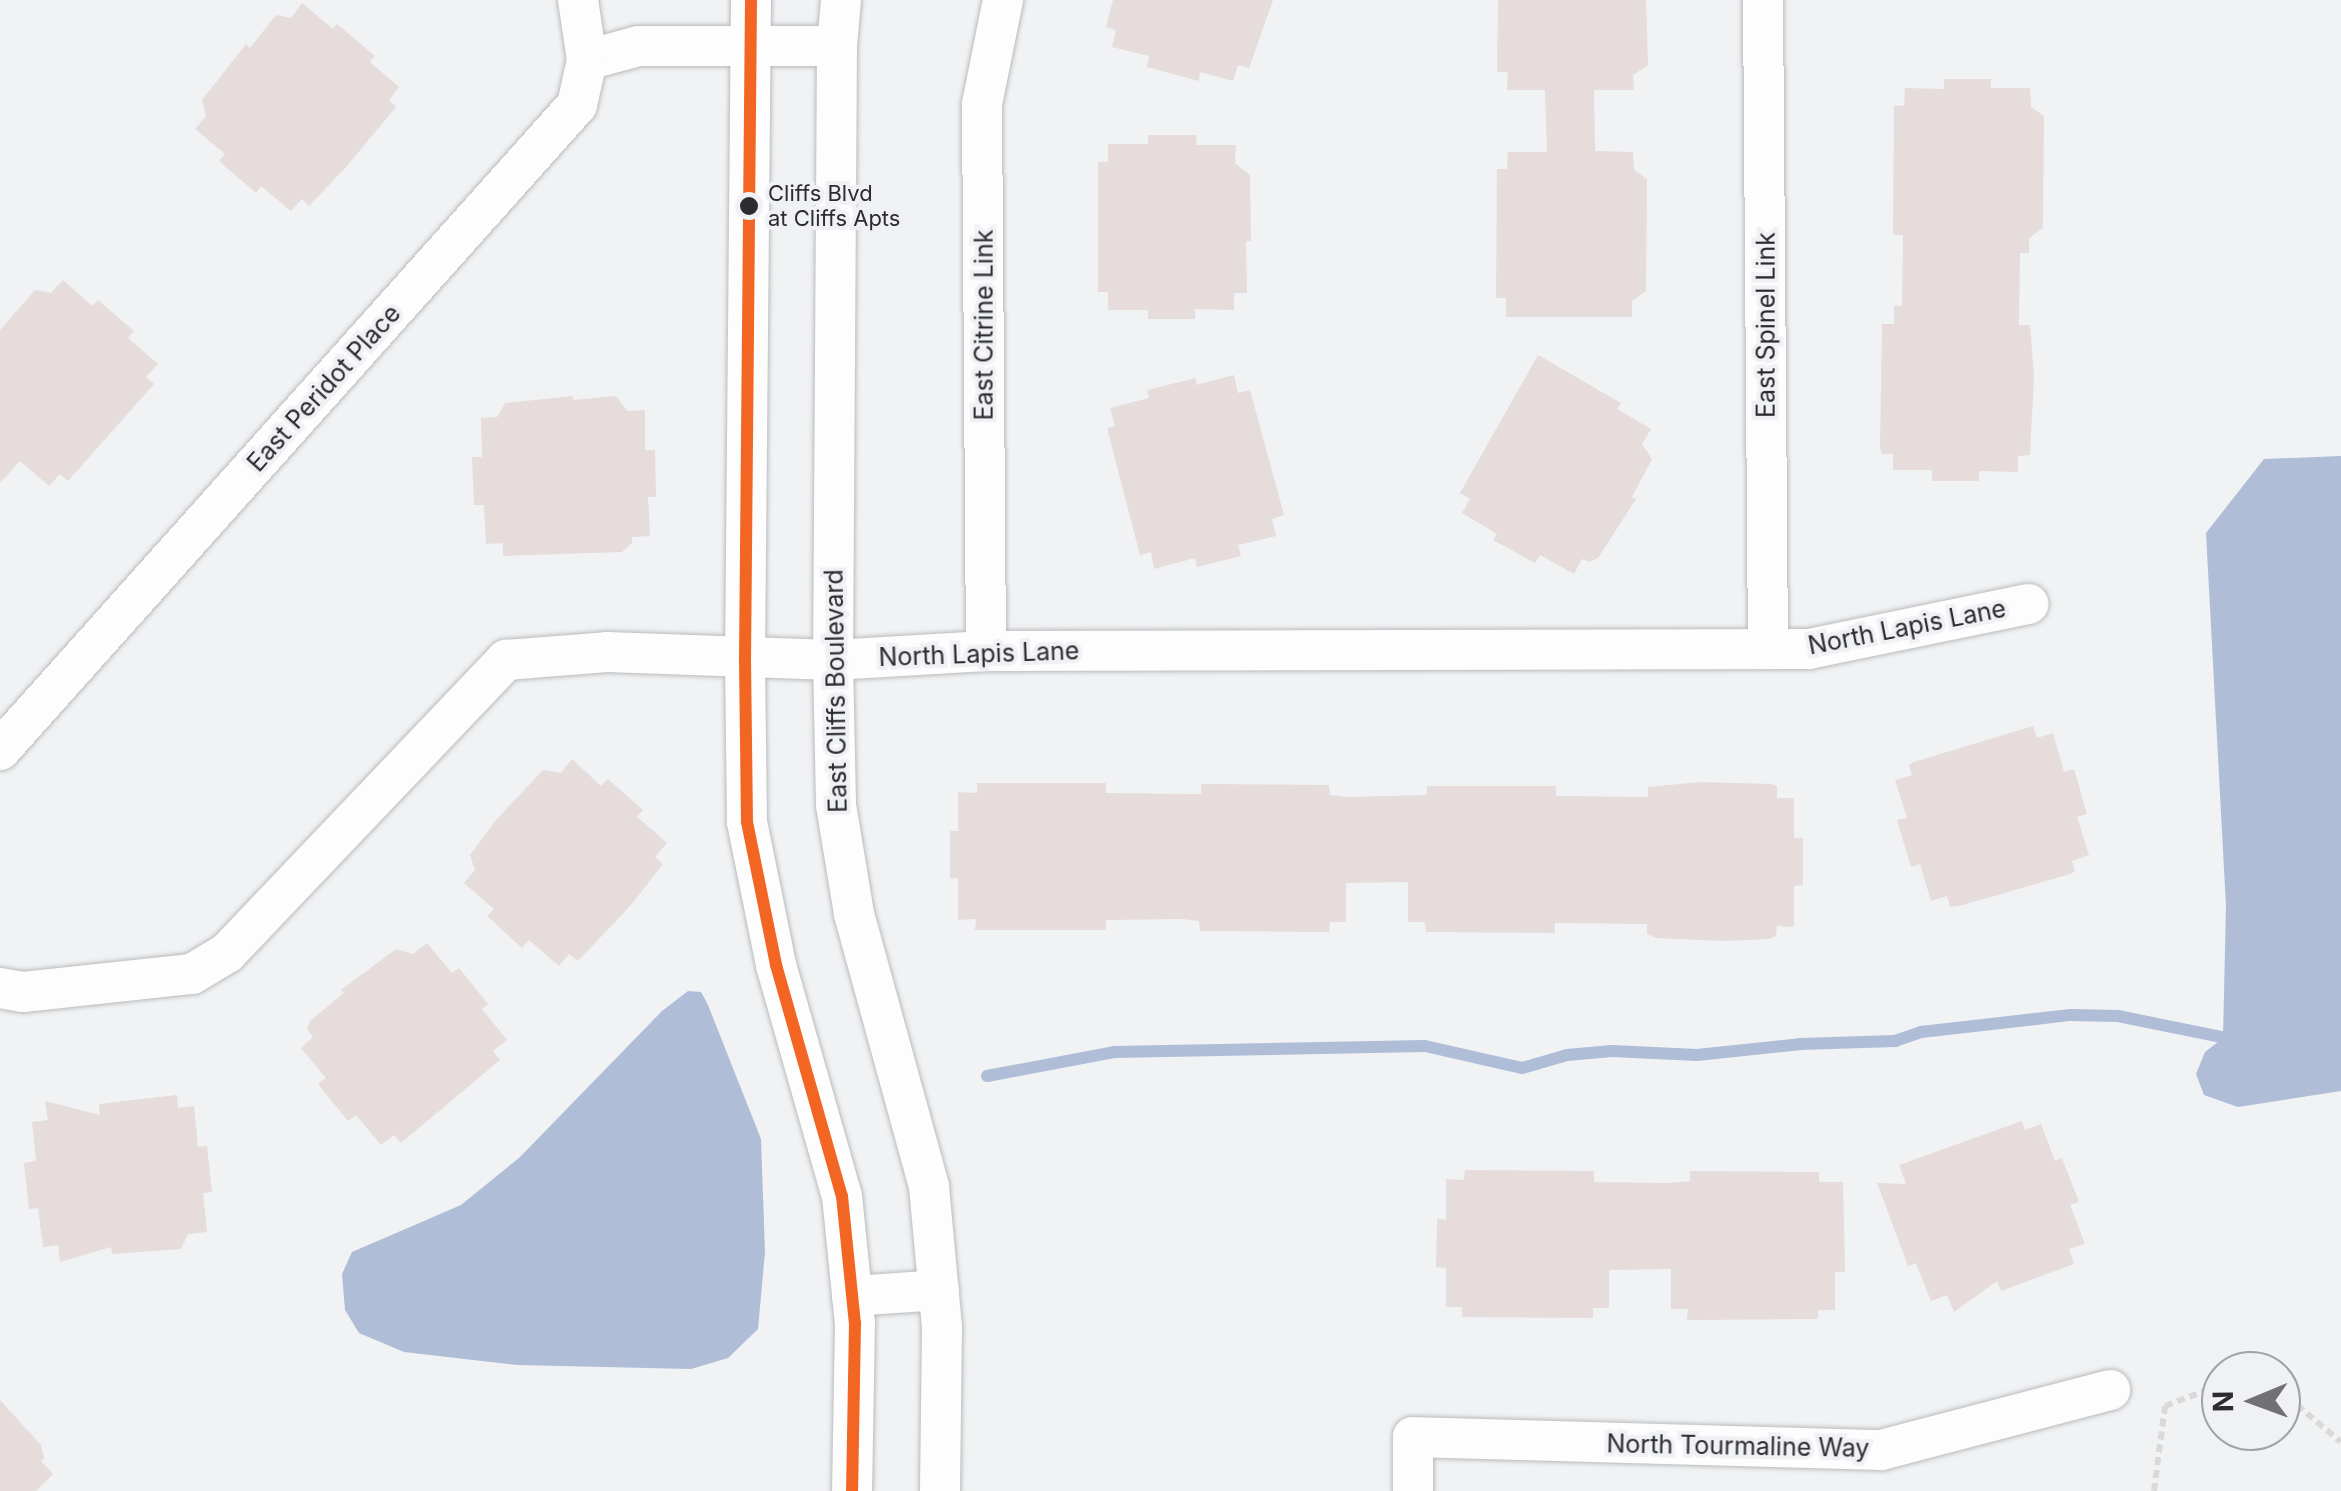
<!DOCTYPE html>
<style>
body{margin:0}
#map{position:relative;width:2341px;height:1491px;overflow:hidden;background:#f0f2f4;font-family:Inter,sans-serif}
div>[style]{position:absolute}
.water>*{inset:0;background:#afbdd7}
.stream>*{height:12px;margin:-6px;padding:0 6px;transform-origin:6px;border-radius:6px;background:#afbdd7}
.building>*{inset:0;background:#e5dcdb}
.path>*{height:6px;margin-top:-3px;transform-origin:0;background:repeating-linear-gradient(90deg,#d9d9da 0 8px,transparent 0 13px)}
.roads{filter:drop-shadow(0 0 2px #babbbc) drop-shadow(0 0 2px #babbbc)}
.minor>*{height:40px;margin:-20px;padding:0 20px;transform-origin:20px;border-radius:20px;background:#fdfdfd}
.bus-1>*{height:12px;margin:-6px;padding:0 6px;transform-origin:6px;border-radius:6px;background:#f26522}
.dots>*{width:28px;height:28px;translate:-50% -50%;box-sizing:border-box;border:5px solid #eff1f5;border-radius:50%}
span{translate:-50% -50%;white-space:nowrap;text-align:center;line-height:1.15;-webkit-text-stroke:8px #eff1f5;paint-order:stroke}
.bus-label{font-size:22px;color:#2c2c2e}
.left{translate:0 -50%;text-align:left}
.street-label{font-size:25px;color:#2c2c2e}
.north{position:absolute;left:2201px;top:1351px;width:100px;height:100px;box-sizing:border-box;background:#eff1f5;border:2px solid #a1a2a5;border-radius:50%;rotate:269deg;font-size:28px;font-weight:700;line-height:40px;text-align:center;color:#2c2c2e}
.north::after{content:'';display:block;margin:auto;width:35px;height:45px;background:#717173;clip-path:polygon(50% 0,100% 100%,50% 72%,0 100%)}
</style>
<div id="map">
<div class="water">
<i style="clip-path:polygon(2341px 456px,2341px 1091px,2238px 1107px,2204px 1095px,2196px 1074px,2205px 1052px,2223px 1038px,2226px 906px,2206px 533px,2264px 459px)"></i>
<i style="clip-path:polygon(688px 991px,701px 992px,708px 1005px,761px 1139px,765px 1252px,758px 1329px,728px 1358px,691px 1369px,517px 1365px,404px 1352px,359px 1333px,345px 1310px,342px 1274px,352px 1252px,461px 1205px,520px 1157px,662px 1011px)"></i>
</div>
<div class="stream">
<i style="left:987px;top:1076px;width:129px;rotate:-10.7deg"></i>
<i style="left:1114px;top:1052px;width:311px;rotate:-1.1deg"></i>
<i style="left:1425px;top:1046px;width:99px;rotate:12.8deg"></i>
<i style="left:1522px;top:1068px;width:47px;rotate:-16.1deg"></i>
<i style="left:1567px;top:1055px;width:45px;rotate:-5.1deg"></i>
<i style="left:1612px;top:1051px;width:85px;rotate:2.7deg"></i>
<i style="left:1697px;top:1055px;width:105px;rotate:-6deg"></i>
<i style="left:1801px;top:1044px;width:94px;rotate:-1.8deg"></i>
<i style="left:1895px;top:1041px;width:28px;rotate:-19deg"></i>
<i style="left:1921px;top:1032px;width:151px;rotate:-6.5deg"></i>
<i style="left:2071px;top:1015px;width:47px;rotate:1.2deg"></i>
<i style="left:2118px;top:1016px;width:120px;rotate:11.5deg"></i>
</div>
<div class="building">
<i style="clip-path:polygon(1113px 0,1273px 0,1249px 68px,1238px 65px,1233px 81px,1200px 72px,1199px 81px,1147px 67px,1149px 56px,1112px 47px,1116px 30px,1106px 27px)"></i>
<i style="clip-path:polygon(1498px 0,1646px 0,1648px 65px,1633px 75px,1634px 90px,1594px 90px,1595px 151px,1633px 152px,1634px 170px,1647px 179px,1646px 291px,1632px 301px,1632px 317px,1506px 317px,1506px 298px,1496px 298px,1497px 169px,1507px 169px,1508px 152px,1547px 152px,1545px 90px,1507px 90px,1508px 72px,1497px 72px)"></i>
<i style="clip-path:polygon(302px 3px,333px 29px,337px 24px,375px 56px,370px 62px,399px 87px,389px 100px,396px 107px,346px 167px,309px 206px,302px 199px,291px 211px,261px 186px,256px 193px,219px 161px,225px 154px,195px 129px,206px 116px,202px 100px,246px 44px,250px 48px,276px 15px,291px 18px)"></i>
<i style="clip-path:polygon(1944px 79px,1991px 79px,1991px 88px,2030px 88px,2031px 107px,2044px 116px,2043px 228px,2029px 238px,2029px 253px,2020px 253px,2019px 325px,2030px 325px,2034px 376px,2030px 455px,2018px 456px,2018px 472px,1979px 471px,1979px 481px,1932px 481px,1932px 470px,1893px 470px,1893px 454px,1882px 454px,1880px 448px,1882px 324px,1894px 324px,1894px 306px,1902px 306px,1903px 235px,1893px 235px,1894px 105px,1904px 106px,1905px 88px,1944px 89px)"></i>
<i style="clip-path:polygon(1148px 135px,1197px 135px,1196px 145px,1236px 145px,1235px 163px,1250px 175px,1251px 241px,1246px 241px,1247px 293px,1234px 293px,1234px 310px,1195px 309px,1195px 319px,1148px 319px,1148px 310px,1108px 310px,1108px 292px,1098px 292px,1098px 162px,1108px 162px,1108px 144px,1148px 144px)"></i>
<i style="clip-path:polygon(63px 280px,92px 306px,98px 300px,134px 331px,128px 338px,158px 364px,146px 377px,154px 384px,68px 481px,60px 474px,49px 486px,20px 461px,0 483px,0 330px,35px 290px,51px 293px)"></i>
<i style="clip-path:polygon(1538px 355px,1621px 403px,1617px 409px,1651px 429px,1642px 444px,1652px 459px,1632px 497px,1636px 499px,1598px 558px,1590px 562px,1582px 559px,1574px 574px,1540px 555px,1535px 563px,1493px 540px,1497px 534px,1462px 513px,1470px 499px,1460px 493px)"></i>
<i style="clip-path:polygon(1234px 375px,1238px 393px,1250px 390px,1284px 515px,1272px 519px,1276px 536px,1238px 545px,1241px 556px,1197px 567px,1195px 558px,1154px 569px,1151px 552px,1140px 555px,1107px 428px,1115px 426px,1110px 408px,1149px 398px,1147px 390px,1196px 378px,1196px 385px)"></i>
<i style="clip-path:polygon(573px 396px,573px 400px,616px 396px,627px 411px,645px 410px,645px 450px,655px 450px,656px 497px,648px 497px,650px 536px,632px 537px,632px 543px,622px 552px,503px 556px,503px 543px,486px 544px,484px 505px,474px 505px,472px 457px,482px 457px,481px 418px,497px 417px,505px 403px)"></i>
<i style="clip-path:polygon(2033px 726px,2037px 738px,2053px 733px,2064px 772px,2074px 769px,2087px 814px,2077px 817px,2089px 855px,2072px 861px,2075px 871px,2070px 874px,2001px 894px,1959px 906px,1950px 907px,1947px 896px,1931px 901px,1920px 864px,1911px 867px,1897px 820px,1907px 818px,1895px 780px,1912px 775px,1909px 765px,1914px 762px)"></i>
<i style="clip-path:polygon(572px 759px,601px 786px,608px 779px,643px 810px,637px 817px,667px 843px,655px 857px,663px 864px,631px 905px,578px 961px,569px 954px,559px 966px,529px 940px,522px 948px,487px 916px,494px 909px,464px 883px,475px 870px,470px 855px,496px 820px,543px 770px,561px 773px)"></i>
<i style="clip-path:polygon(1700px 782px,1771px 784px,1777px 786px,1777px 798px,1794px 798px,1794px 838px,1803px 838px,1803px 885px,1794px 886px,1794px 927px,1777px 926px,1776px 936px,1769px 939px,1725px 941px,1656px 938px,1647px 934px,1647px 924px,1555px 923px,1555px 933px,1426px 932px,1425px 922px,1408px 922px,1408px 882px,1346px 883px,1346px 922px,1330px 922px,1329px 932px,1200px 931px,1199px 921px,1182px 919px,1106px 920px,1106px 930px,975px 930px,976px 919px,958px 920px,958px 878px,950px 878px,950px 831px,958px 831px,958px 792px,977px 793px,977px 783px,1106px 783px,1106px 793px,1182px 794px,1201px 794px,1201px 784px,1329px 785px,1330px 795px,1347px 797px,1427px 795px,1427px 786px,1556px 786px,1556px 796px,1648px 797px,1648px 787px)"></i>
<i style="clip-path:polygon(427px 943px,452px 973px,459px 968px,488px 1004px,482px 1009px,507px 1040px,493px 1051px,500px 1060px,401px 1143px,394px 1135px,381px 1145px,356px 1115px,348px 1121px,318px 1084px,326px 1078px,301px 1048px,313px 1037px,307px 1029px,310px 1021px,344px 993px,341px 990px,396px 949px,413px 954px)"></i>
<i style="clip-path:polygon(177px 1095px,178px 1108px,194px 1106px,198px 1147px,207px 1146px,212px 1192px,203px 1193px,207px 1232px,188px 1234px,181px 1249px,112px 1254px,111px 1247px,60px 1262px,58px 1245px,43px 1247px,38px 1208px,29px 1209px,24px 1163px,36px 1161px,32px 1122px,48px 1120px,45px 1101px,100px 1115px,99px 1104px)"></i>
<i style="clip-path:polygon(2022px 1121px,2025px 1130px,2041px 1124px,2055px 1161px,2062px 1158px,2079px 1202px,2070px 1205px,2085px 1244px,2069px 1249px,2074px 1264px,2001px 1291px,1997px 1281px,1954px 1312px,1947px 1295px,1931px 1301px,1916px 1263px,1908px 1266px,1877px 1183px,1906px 1184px,1899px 1165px)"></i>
<i style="clip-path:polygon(1465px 1170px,1594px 1171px,1594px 1182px,1670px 1183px,1690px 1181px,1690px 1171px,1819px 1172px,1819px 1182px,1843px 1182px,1845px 1272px,1835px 1272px,1835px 1310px,1818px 1310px,1818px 1319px,1687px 1320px,1688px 1309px,1671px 1309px,1671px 1269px,1609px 1270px,1609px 1308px,1593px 1308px,1593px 1318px,1462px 1317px,1462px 1307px,1446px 1307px,1446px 1268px,1436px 1267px,1437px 1219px,1446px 1220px,1446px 1179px,1464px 1180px)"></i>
<i style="clip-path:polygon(0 1400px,41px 1445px,44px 1458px,41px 1461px,53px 1474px,36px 1491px,0 1491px)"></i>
</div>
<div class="path">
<i style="left:2281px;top:1399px;width:17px;rotate:21deg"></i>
<i style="left:2297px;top:1405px;width:57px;rotate:40.1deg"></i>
<i style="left:2154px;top:1491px;width:86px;rotate:-82.6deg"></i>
<i style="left:2165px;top:1406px;width:60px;rotate:-20.6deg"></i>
</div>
<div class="roads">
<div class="minor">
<i style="left:751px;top:0;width:659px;rotate:90.52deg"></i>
<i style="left:745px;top:659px;width:163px;rotate:89.3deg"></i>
<i style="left:747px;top:822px;width:146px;rotate:78.5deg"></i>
<i style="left:776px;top:965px;width:240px;rotate:74.1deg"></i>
<i style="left:842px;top:1196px;width:128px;rotate:84.2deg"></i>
<i style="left:855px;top:1323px;width:168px;rotate:91deg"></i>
<i style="left:841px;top:0;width:46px;rotate:95deg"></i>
<i style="left:837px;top:46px;width:614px;rotate:90.37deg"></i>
<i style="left:833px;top:660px;width:145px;rotate:88.8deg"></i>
<i style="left:836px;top:805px;width:110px;rotate:80.6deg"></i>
<i style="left:854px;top:914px;width:283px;rotate:74.6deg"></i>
<i style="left:929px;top:1187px;width:141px;rotate:84.7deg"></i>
<i style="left:942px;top:1327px;width:164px;rotate:90.7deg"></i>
<i style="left:1763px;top:0;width:649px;rotate:89.56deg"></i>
<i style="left:587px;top:60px;width:54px;rotate:-15.1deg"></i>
<i style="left:639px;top:46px;width:198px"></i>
<i style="left:986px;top:651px;width:547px;rotate:-90.42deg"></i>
<i style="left:982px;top:104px;width:106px;rotate:-78.6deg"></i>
<i style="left:0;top:750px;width:865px;rotate:-48.19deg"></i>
<i style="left:577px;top:105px;width:46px;rotate:-77.5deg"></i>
<i style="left:587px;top:60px;width:61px;rotate:-98.5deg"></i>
<i style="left:0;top:988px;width:23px;rotate:10deg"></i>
<i style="left:23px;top:992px;width:170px;rotate:-6.1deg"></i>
<i style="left:192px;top:974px;width:41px;rotate:-31deg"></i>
<i style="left:227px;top:953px;width:405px;rotate:-46.4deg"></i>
<i style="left:506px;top:660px;width:101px;rotate:-4.5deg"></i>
<i style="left:607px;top:652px;width:226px;rotate:2deg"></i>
<i style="left:833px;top:660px;width:153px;rotate:-3.4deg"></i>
<i style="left:986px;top:651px;width:823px;rotate:-0.14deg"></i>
<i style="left:1809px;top:649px;width:224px;rotate:-11.6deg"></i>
<i style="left:852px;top:1296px;width:87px;rotate:-3.9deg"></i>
<i style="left:1413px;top:1491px;width:54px;rotate:-90deg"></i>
<i style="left:1413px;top:1437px;width:468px;rotate:1.6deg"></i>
<i style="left:1881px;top:1450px;width:237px;rotate:-14.7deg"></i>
</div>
</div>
<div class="bus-1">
<i style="left:751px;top:0;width:659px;rotate:90.52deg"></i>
<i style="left:745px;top:659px;width:163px;rotate:89.3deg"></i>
<i style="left:747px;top:822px;width:146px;rotate:78.5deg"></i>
<i style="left:776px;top:965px;width:240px;rotate:74.1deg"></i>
<i style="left:842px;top:1196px;width:128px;rotate:84.2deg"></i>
<i style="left:855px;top:1323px;width:168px;rotate:91deg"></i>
</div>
<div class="dots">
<i style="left:749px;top:206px;background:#2c2c2e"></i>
</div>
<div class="bus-label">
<span class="left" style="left:768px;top:206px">Cliffs Blvd<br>at Cliffs Apts</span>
</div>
<div class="street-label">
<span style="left:984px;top:325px;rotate:-90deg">East Citrine Link</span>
<span style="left:1766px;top:325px;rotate:-90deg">East Spinel Link</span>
<span style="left:324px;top:388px;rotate:-48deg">East Peridot Place</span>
<span style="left:1907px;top:627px;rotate:-11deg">North Lapis Lane</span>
<span style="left:979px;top:654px;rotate:-2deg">North Lapis Lane</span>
<span style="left:836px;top:691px;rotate:-91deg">East Cliffs Boulevard</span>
<span style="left:1738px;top:1446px;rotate:1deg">North Tourmaline Way</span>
</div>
<div class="north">N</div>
</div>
